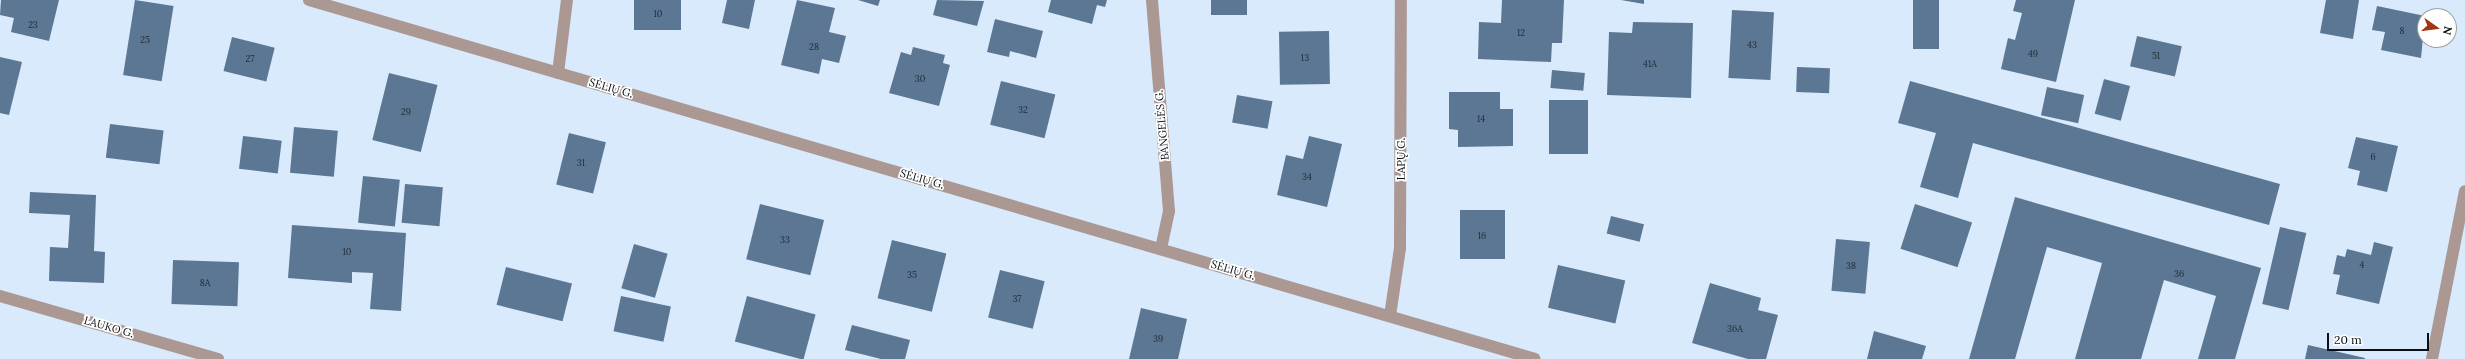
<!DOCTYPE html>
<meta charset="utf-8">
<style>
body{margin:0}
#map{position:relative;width:2465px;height:359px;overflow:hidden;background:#d9eafc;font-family:Lora,serif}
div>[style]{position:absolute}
.building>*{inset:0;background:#5c7793;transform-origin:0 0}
.minor>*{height:12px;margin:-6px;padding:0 6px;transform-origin:6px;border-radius:6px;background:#ab9893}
span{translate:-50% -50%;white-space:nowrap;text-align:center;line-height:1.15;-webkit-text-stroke:3.5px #fff;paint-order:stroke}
.number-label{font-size:9px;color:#1e2a35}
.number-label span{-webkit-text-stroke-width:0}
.street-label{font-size:11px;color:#0a1016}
.north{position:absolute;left:2417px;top:8px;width:40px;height:40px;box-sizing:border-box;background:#fff;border:1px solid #9d9fa2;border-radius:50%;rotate:104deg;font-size:11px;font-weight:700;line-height:16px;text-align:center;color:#0a1016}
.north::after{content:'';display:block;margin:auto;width:14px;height:18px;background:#9e3814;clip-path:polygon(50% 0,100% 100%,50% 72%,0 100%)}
.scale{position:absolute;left:2327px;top:333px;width:102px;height:18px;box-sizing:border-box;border:2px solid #0a1016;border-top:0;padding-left:5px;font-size:12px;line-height:14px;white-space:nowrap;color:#0a1016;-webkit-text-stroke:3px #fff;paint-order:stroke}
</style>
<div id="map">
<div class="building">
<i style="clip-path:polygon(1px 0,59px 0,49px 41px,11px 32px,14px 18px,0 15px)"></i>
<i style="left:135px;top:0;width:39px;height:76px;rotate:9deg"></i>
<i style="left:634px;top:0;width:47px;height:30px"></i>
<i style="clip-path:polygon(727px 0,755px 0,749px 29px,722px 23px)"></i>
<i style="clip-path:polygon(797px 0,835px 8px,829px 32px,846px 36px,839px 63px,822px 59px,819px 74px,781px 65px)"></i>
<i style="clip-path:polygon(858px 0,880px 0,878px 6px)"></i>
<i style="clip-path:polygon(937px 0,984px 1px,977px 26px,933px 15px)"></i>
<i style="clip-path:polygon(1051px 0,1107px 0,1105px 7px,1097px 5px,1092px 24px,1048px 12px)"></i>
<i style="left:1211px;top:0;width:36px;height:15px"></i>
<i style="clip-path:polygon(1502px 0,1564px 0,1562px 43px,1552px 43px,1551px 62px,1478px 59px,1479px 22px,1501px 23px)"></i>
<i style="clip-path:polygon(1621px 0,1644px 0,1644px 4px)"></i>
<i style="left:1913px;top:0;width:26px;height:49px"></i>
<i style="clip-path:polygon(2016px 0,2075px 0,2056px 82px,2001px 69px,2008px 38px,2015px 40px,2022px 13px,2013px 11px)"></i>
<i style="clip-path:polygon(2326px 0,2359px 0,2353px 39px,2320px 33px)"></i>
<i style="clip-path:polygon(2377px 6px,2425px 16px,2421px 58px,2381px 50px,2385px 32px,2372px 30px)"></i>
<i style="left:1732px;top:10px;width:42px;height:68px;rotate:3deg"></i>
<i style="clip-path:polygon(995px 19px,1043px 31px,1036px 58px,1010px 51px,1009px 57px,987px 52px)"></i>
<i style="clip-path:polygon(1633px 22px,1693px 23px,1691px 98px,1607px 95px,1609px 32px,1632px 33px)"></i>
<i style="left:1329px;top:31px;width:53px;height:50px;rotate:89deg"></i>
<i style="left:2137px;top:36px;width:46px;height:31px;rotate:13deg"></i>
<i style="left:232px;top:37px;width:44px;height:35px;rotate:14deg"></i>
<i style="clip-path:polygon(913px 47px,945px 55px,943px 63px,950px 65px,939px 106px,889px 93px,901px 52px,911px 55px)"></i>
<i style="clip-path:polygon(0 57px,22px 62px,9px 115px,0 113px)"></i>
<i style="left:1797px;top:67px;width:33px;height:25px;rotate:2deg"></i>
<i style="left:1552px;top:70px;width:33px;height:18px;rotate:5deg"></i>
<i style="left:389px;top:73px;width:50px;height:69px;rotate:14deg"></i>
<i style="left:2104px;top:79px;width:27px;height:36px;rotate:15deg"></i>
<i style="left:1001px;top:81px;width:56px;height:45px;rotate:14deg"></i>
<i style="clip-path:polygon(1910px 81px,2280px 184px,2269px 225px,1973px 143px,1958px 198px,1920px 187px,1936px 133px,1898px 123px)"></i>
<i style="left:2047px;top:87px;width:38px;height:29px;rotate:12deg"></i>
<i style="clip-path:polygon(1449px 92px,1500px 92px,1500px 109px,1513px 109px,1513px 146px,1458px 147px,1458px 130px,1449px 129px)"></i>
<i style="left:1237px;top:95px;width:36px;height:28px;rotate:10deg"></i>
<i style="left:1549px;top:100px;width:39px;height:54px"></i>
<i style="left:110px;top:124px;width:54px;height:34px;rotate:7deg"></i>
<i style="left:294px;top:127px;width:44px;height:46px;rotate:5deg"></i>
<i style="left:569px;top:133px;width:38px;height:53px;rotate:14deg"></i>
<i style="left:243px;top:136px;width:39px;height:33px;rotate:7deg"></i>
<i style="clip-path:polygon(1309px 136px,1342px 144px,1327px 207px,1277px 195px,1286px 155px,1303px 159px)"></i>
<i style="clip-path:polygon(2356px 137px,2398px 146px,2387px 192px,2357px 185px,2360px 171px,2348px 168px)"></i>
<i style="left:363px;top:176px;width:37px;height:47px;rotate:6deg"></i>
<i style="left:405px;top:184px;width:38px;height:39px;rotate:5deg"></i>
<i style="clip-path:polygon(30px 192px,96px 195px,94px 251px,105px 252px,104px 283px,49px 281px,50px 247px,68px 248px,70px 215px,29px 213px)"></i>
<i style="clip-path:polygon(2015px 197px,2261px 268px,2235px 359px,2198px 359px,2216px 296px,2164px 280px,2141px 359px,2075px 359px,2102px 263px,2047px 247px,2015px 359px,1969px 359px)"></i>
<i style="left:760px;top:204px;width:66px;height:57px;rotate:14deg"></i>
<i style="left:1915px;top:204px;width:60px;height:47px;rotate:18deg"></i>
<i style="left:1460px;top:210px;width:45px;height:49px"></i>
<i style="left:1611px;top:216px;width:34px;height:18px;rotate:14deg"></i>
<i style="clip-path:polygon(292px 225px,406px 233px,401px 311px,370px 309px,373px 273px,352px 272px,352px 283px,288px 278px)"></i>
<i style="left:2280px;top:227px;width:27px;height:79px;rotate:13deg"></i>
<i style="left:1836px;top:239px;width:34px;height:52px;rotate:5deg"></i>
<i style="left:892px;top:240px;width:56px;height:60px;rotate:14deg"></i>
<i style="clip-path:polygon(2374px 242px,2393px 247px,2379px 304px,2336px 294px,2340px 275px,2333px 274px,2337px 255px,2345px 257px,2347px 249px,2371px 255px)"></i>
<i style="left:634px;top:244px;width:35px;height:46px;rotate:16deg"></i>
<i style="left:173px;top:260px;width:66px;height:44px;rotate:2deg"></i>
<i style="left:1558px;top:265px;width:69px;height:44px;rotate:13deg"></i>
<i style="left:506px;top:267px;width:68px;height:39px;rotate:14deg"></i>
<i style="left:1000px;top:270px;width:46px;height:49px;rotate:14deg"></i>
<i style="clip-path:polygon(1710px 283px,1761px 298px,1758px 310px,1778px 315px,1766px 359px,1748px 359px,1692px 343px)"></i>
<i style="left:621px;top:296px;width:51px;height:36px;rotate:12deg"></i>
<i style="left:747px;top:296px;width:71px;height:47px;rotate:15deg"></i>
<i style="clip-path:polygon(1141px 308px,1187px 319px,1178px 359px,1129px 359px)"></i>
<i style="clip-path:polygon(852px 325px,910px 340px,905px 359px,881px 359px,845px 350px)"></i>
<i style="clip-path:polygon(1874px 331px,1926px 346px,1922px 359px,1867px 359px)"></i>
<i style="clip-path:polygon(2308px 345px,2365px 358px,2365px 359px,2305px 359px)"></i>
</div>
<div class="minor">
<i style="left:309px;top:0;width:1277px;rotate:16.32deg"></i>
<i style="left:1152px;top:0;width:212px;rotate:85.4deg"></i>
<i style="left:1169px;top:211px;width:39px;rotate:102deg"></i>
<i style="left:558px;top:73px;width:74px;rotate:-83deg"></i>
<i style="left:0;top:296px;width:227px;rotate:16.1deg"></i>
<i style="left:1390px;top:316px;width:69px;rotate:-81.6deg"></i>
<i style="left:1400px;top:248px;width:248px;rotate:-89.8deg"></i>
<i style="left:2432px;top:359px;width:171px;rotate:-78.9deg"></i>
</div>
<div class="number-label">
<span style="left:658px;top:14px">10</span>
<span style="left:33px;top:25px">23</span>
<span style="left:2402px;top:31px">8</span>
<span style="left:1521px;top:33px">12</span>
<span style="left:145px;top:40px">25</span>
<span style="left:1752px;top:45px">43</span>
<span style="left:814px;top:47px">28</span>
<span style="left:2033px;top:54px">49</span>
<span style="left:2156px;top:56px">51</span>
<span style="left:1305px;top:58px">13</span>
<span style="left:250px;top:59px">27</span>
<span style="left:1650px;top:64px">41A</span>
<span style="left:920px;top:79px">30</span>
<span style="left:1023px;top:110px">32</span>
<span style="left:406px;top:112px">29</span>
<span style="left:1481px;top:119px">14</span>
<span style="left:2373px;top:157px">6</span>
<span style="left:581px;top:163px">31</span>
<span style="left:1307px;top:177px">34</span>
<span style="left:1482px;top:236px">16</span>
<span style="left:785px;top:240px">33</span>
<span style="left:347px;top:252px">10</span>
<span style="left:2362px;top:265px">4</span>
<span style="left:1851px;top:266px">38</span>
<span style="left:2179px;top:274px">36</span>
<span style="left:912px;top:275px">35</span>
<span style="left:205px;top:283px">8A</span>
<span style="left:1017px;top:299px">37</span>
<span style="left:1735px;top:329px">36A</span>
<span style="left:1158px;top:339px">39</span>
</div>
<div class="street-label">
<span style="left:611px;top:88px;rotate:16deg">SĖLIŲ G.</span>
<span style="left:1162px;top:125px;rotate:-95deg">BANGELĖS G.</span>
<span style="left:1401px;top:159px;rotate:-90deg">LAPŲ G.</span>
<span style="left:922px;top:179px;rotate:16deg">SĖLIŲ G.</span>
<span style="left:1233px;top:270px;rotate:16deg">SĖLIŲ G.</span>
<span style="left:109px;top:327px;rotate:16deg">LAUKO G.</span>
</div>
<div class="north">N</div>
<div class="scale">20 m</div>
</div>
